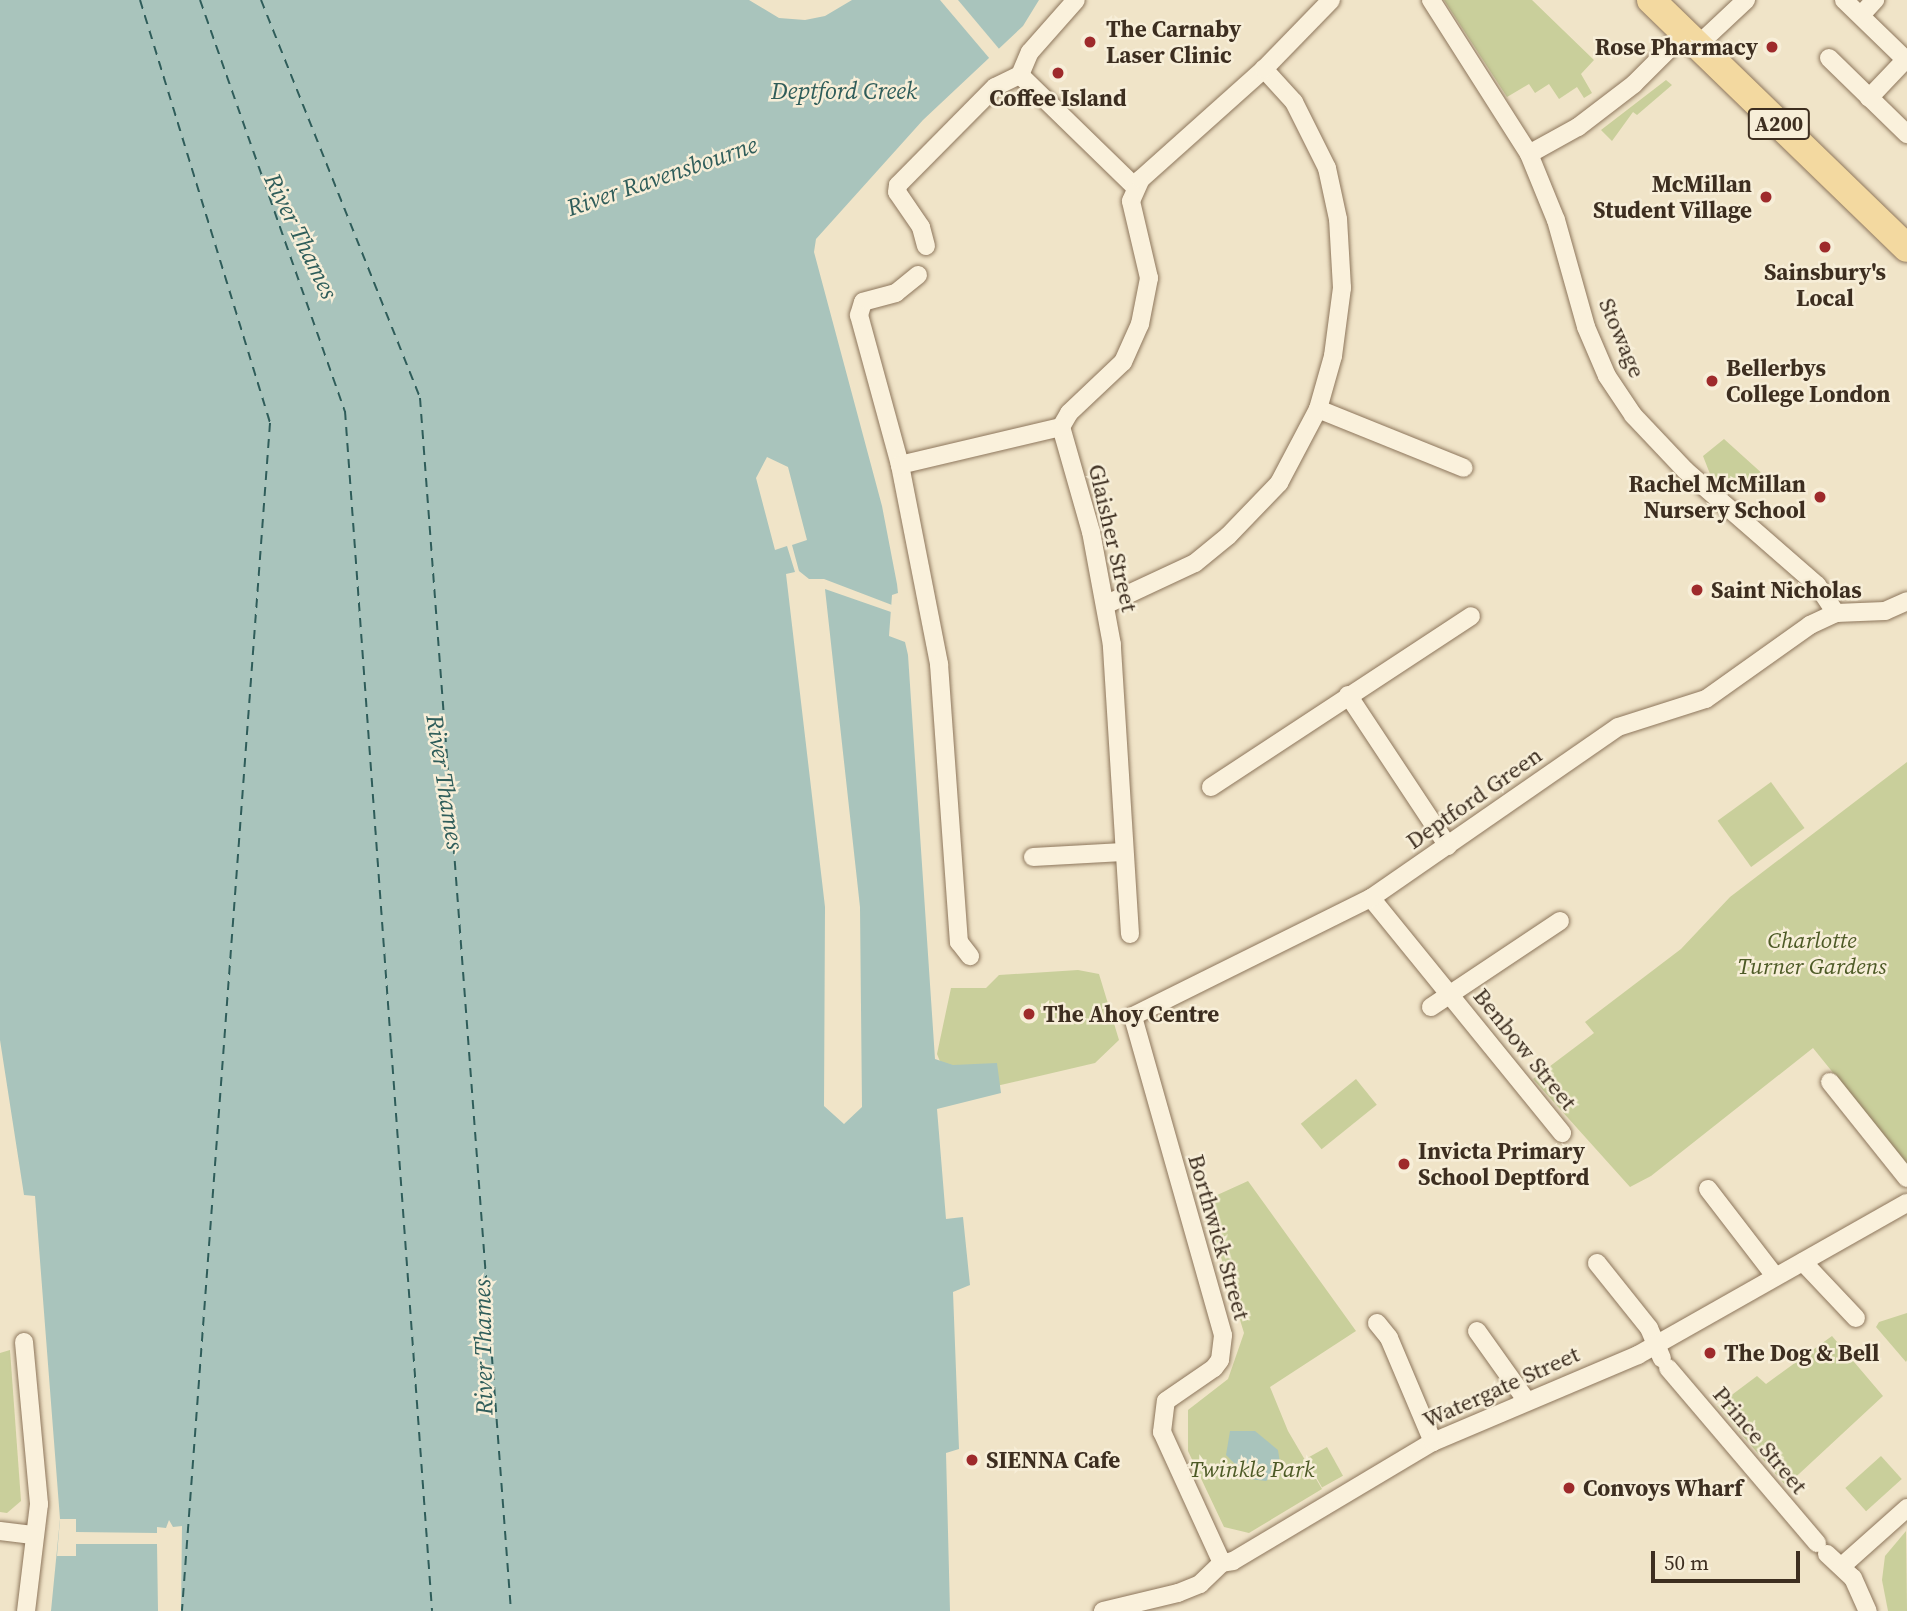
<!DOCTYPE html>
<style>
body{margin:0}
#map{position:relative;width:1907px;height:1611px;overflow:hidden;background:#f0e4c8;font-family:"Source Serif 4",serif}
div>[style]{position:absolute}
.green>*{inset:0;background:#c9cf9b;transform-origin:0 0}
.water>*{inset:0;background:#a9c4bc}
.pier>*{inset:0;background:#f0e4c8}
.ferry>*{height:2px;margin-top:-1px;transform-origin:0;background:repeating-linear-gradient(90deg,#2f5d5a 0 9px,transparent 0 16px)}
.roads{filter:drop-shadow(0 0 2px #8d765c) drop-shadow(0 0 2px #8d765c)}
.street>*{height:18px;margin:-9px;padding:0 9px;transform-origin:9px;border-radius:9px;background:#faf1dc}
.primary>*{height:28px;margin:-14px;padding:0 14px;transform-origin:14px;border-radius:14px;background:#f3d9a0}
.dots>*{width:19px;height:19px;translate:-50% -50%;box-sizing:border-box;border:4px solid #f7eed8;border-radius:50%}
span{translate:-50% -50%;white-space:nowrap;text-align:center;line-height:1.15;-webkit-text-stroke:5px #f7eed8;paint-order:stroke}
.shield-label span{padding:2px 5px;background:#f7eed8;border:2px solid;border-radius:5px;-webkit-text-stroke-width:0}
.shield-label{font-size:21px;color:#3d2e20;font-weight:700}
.poi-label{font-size:23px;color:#3d2e20;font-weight:700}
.left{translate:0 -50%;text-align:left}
.right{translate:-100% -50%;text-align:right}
.street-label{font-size:23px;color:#3d2e20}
.park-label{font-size:23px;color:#4d5a26;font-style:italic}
.water-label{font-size:24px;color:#2f5d5a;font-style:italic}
.scale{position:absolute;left:1651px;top:1551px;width:149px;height:32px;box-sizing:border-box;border:4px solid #3d2e20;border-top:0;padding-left:9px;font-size:21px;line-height:24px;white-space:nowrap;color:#3d2e20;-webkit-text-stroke:5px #f7eed8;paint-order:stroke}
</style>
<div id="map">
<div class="green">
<i style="clip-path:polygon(1444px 0,1532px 0,1594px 60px,1581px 74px,1592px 93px,1584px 98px,1577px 87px,1559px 99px,1549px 84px,1535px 93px,1529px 84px,1507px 97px)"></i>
<i style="clip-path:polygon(1666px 80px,1672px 85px,1637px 115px,1633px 112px,1612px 141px,1601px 130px)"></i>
<i style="clip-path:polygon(1724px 439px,1765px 476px,1749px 493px,1737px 482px,1728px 491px,1710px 474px,1703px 456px)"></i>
<i style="clip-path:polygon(1907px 762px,1907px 1164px,1813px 1048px,1651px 1176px,1630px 1187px,1533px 1079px,1594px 1033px,1585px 1022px,1681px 949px,1730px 897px)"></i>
<i style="left:1771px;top:782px;width:57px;height:66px;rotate:54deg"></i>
<i style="clip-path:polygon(1078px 970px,1099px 974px,1119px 1040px,1095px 1063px,992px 1087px,949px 1084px,937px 1054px,951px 988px,986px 988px,999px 975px)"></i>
<i style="left:1356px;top:1079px;width:33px;height:71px;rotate:51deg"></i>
<i style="clip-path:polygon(1248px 1181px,1356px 1331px,1270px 1387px,1288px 1431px,1322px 1489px,1249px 1533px,1224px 1527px,1188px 1451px,1188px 1410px,1228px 1379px,1244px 1333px,1204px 1201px)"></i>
<i style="clip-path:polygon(1907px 1313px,1907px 1360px,1906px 1362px,1876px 1327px,1879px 1322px)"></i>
<i style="clip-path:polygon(1832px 1336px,1883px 1396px,1786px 1486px,1717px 1406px,1757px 1376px,1766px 1384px)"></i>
<i style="clip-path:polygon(10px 1350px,21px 1501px,7px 1513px,0 1512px,0 1353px)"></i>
<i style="left:1327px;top:1447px;width:33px;height:24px;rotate:61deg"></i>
<i style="left:1881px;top:1456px;width:31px;height:48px;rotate:48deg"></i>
<i style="clip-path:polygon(1906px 1531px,1907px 1611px,1888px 1611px,1882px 1580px,1885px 1556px)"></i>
</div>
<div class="water">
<i style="clip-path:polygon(0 0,749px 0,779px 18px,805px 20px,825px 16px,852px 0,1039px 0,1023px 26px,923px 120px,816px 239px,814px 252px,882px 506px,897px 584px,898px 593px,892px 595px,889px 636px,905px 642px,908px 655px,935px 1059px,953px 1065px,997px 1063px,1001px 1093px,937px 1109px,946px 1219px,963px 1217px,970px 1285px,953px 1292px,959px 1449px,946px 1453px,950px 1611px,51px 1611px,60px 1519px,35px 1196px,24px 1195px,0 1040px)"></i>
<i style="clip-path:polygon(1230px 1431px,1255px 1431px,1278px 1450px,1281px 1470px,1266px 1481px,1250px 1479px,1226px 1455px)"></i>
</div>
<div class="pier">
<i style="clip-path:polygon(940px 0,958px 0,1000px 50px,990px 59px)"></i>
<i style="clip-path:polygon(767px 457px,788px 467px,807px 540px,792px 545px,799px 571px,809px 579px,824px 579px,892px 605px,891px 612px,825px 589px,860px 907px,862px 1107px,844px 1124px,824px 1106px,825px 907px,786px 574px,795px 572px,787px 546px,775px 550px,756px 478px)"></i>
<i style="clip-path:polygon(60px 1519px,76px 1519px,76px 1532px,157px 1533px,157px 1527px,166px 1528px,169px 1520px,173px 1527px,182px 1526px,181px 1611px,158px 1611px,157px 1544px,76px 1544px,76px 1556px,57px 1556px)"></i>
</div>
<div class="ferry">
<i style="left:140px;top:0;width:443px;rotate:72.9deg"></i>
<i style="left:270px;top:423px;width:1191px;rotate:94.24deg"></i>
<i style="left:200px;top:0;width:436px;rotate:70.6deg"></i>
<i style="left:345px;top:411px;width:1203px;rotate:85.85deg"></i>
<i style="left:261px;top:0;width:429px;rotate:68.2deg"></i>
<i style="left:420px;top:398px;width:1216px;rotate:85.71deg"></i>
</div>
<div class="roads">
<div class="street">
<i style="left:1431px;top:0;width:183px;rotate:57.5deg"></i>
<i style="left:1529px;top:154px;width:71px;rotate:67.8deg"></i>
<i style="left:1556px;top:220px;width:111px;rotate:74.3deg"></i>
<i style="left:1586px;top:327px;width:53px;rotate:66.8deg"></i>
<i style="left:1607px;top:376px;width:47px;rotate:56.3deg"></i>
<i style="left:1633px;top:415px;width:76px;rotate:46.6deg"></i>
<i style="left:1685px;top:470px;width:175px;rotate:41.1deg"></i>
<i style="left:1817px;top:585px;width:34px;rotate:56deg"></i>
<i style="left:1844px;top:0;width:88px;rotate:44.1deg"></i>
<i style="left:1861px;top:15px;width:21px;rotate:-47deg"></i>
<i style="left:1698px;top:45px;width:66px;rotate:-43.2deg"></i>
<i style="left:1829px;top:58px;width:109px;rotate:44.3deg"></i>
<i style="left:1020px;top:75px;width:162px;rotate:44.2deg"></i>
<i style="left:1020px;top:75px;width:25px;rotate:-67deg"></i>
<i style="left:1030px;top:52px;width:69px;rotate:-48.5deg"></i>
<i style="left:1869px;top:98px;width:54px;rotate:-46.5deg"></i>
<i style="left:1529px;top:154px;width:56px;rotate:-28.9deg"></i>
<i style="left:1578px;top:127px;width:71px;rotate:-37.5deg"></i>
<i style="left:1634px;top:84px;width:72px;rotate:-45deg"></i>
<i style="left:926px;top:246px;width:20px;rotate:-105deg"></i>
<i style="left:921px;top:227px;width:42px;rotate:-124.4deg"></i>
<i style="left:897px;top:192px;width:7px;rotate:-82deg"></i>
<i style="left:898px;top:185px;width:138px;rotate:-45.3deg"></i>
<i style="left:995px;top:87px;width:28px;rotate:-26deg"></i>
<i style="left:918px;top:275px;width:28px;rotate:141deg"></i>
<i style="left:896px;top:293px;width:34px;rotate:165deg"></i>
<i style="left:863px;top:302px;width:14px;rotate:107deg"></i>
<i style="left:859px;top:315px;width:156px;rotate:74.7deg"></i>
<i style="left:900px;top:465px;width:203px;rotate:78.9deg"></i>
<i style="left:939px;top:664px;width:279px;rotate:85.9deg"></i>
<i style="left:959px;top:942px;width:18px;rotate:52deg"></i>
<i style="left:1318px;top:409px;width:157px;rotate:22deg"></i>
<i style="left:900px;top:465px;width:165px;rotate:-13.3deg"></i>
<i style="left:1105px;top:605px;width:99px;rotate:-25deg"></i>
<i style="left:1195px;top:563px;width:43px;rotate:-39.3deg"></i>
<i style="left:1228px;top:536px;width:74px;rotate:-46.1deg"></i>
<i style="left:1279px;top:483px;width:84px;rotate:-62.2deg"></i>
<i style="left:1318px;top:409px;width:55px;rotate:-74.2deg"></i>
<i style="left:1333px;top:356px;width:69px;rotate:-82.5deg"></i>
<i style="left:1342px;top:288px;width:69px;rotate:-93.3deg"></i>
<i style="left:1338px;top:219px;width:52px;rotate:-102.2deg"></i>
<i style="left:1327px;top:168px;width:74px;rotate:-116.6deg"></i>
<i style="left:1294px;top:102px;width:45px;rotate:-132.3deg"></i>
<i style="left:1348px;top:695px;width:181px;rotate:56.5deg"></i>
<i style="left:1211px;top:787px;width:311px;rotate:-33.3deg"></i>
<i style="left:1033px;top:857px;width:90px;rotate:-3.2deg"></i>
<i style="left:1371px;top:898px;width:303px;rotate:50.9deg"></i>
<i style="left:1130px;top:934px;width:290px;rotate:-93.6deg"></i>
<i style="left:1112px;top:645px;width:115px;rotate:-100.5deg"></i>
<i style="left:1091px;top:532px;width:109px;rotate:-105.9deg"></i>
<i style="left:1061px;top:427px;width:16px;rotate:-60deg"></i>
<i style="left:1069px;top:413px;width:74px;rotate:-43.4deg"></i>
<i style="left:1123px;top:362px;width:42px;rotate:-65.9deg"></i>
<i style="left:1140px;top:324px;width:47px;rotate:-78.9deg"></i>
<i style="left:1149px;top:278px;width:79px;rotate:-103.2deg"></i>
<i style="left:1131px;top:201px;width:24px;rotate:-66deg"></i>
<i style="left:1141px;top:179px;width:165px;rotate:-41.8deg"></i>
<i style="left:1264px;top:69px;width:96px;rotate:-45.8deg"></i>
<i style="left:1431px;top:1007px;width:155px;rotate:-33.7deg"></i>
<i style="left:1830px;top:1082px;width:123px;rotate:51.3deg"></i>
<i style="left:1708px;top:1189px;width:110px;rotate:52.4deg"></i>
<i style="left:1803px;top:1262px;width:77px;rotate:46.6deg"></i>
<i style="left:1597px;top:1263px;width:83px;rotate:51.3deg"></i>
<i style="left:1649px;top:1328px;width:33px;rotate:67deg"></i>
<i style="left:1377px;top:1323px;width:19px;rotate:51deg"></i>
<i style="left:1389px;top:1338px;width:113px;rotate:67.1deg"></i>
<i style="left:1477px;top:1331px;width:85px;rotate:54.6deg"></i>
<i style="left:24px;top:1342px;width:163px;rotate:84.7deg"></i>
<i style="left:39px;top:1504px;width:108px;rotate:96.9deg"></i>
<i style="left:1668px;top:1368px;width:230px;rotate:49.6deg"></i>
<i style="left:0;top:1531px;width:35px;rotate:7deg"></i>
<i style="left:1827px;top:1554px;width:35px;rotate:43deg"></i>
<i style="left:1853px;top:1578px;width:36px;rotate:66deg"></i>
<i style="left:1222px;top:1563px;width:144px;rotate:-114.6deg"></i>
<i style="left:1162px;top:1432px;width:31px;rotate:-83deg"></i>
<i style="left:1166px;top:1401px;width:58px;rotate:-34.5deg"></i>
<i style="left:1214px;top:1368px;width:10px;rotate:-53deg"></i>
<i style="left:1220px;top:1360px;width:25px;rotate:-83deg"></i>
<i style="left:1223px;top:1335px;width:331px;rotate:-105.8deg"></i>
<i style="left:1133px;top:1016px;width:266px;rotate:-26.4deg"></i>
<i style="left:1371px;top:898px;width:300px;rotate:-34.7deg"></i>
<i style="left:1618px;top:727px;width:92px;rotate:-17.7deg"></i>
<i style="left:1706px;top:699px;width:128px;rotate:-35.4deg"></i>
<i style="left:1810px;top:625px;width:29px;rotate:-25deg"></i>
<i style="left:1836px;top:613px;width:49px;rotate:-2.3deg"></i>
<i style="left:1885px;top:611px;width:24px;rotate:-24deg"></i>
<i style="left:1222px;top:1563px;width:11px;rotate:-10deg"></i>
<i style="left:1233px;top:1561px;width:233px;rotate:-30.8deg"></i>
<i style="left:1433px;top:1442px;width:223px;rotate:-23deg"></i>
<i style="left:1638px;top:1355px;width:309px;rotate:-29.5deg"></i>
<i style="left:1842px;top:1566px;width:87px;rotate:-41.7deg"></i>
<i style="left:1103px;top:1611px;width:77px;rotate:-13.5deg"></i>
<i style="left:1178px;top:1593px;width:24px;rotate:-22deg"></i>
<i style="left:1200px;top:1584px;width:30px;rotate:-44deg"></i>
</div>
<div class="primary">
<i style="left:1651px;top:0;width:356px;rotate:44.1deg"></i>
</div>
</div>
<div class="dots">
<i style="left:1090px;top:42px;background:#9e2a2b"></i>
<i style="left:1772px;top:47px;background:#9e2a2b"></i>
<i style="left:1058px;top:73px;background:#9e2a2b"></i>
<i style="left:1766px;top:197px;background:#9e2a2b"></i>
<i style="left:1825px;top:247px;background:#9e2a2b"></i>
<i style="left:1712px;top:381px;background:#9e2a2b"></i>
<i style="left:1820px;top:497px;background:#9e2a2b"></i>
<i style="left:1697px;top:590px;background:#9e2a2b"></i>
<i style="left:1029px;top:1014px;background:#9e2a2b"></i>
<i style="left:1404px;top:1164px;background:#9e2a2b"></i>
<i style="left:1710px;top:1353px;background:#9e2a2b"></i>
<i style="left:972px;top:1460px;background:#9e2a2b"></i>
<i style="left:1569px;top:1488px;background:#9e2a2b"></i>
</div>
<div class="shield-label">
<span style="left:1779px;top:124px">A200</span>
</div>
<div class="poi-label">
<span class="left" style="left:1106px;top:42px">The Carnaby<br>Laser Clinic</span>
<span class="right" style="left:1758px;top:47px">Rose Pharmacy</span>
<span style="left:1058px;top:98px">Coffee Island</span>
<span class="right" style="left:1752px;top:197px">McMillan<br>Student Village</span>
<span style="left:1825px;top:285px">Sainsbury's<br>Local</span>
<span class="left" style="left:1726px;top:381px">Bellerbys<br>College London</span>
<span class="right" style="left:1806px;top:497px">Rachel McMillan<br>Nursery School</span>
<span class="left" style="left:1711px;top:590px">Saint Nicholas</span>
<span class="left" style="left:1043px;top:1014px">The Ahoy Centre</span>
<span class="left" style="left:1418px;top:1164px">Invicta Primary<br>School Deptford</span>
<span class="left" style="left:1724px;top:1353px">The Dog &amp; Bell</span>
<span class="left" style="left:986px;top:1460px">SIENNA Cafe</span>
<span class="left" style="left:1583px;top:1488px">Convoys Wharf</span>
</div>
<div class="street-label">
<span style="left:1622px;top:338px;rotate:67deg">Stowage</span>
<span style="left:1113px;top:538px;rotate:77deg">Glaisher Street</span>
<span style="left:1474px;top:798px;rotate:-35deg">Deptford Green</span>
<span style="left:1525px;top:1049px;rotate:51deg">Benbow Street</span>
<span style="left:1219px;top:1237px;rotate:74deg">Borthwick Street</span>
<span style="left:1501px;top:1387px;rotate:-24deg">Watergate Street</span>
<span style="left:1760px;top:1440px;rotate:50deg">Prince Street</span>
</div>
<div class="park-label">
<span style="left:1812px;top:953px">Charlotte<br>Turner Gardens</span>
<span style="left:1252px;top:1469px">Twinkle Park</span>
</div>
<div class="water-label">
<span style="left:844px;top:91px">Deptford Creek</span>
<span style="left:662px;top:176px;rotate:-19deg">River Ravensbourne</span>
<span style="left:301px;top:236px;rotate:64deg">River Thames</span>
<span style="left:445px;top:782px;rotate:81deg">River Thames</span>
<span style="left:483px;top:1347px;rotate:-91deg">River Thames</span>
</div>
<div class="scale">50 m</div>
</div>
